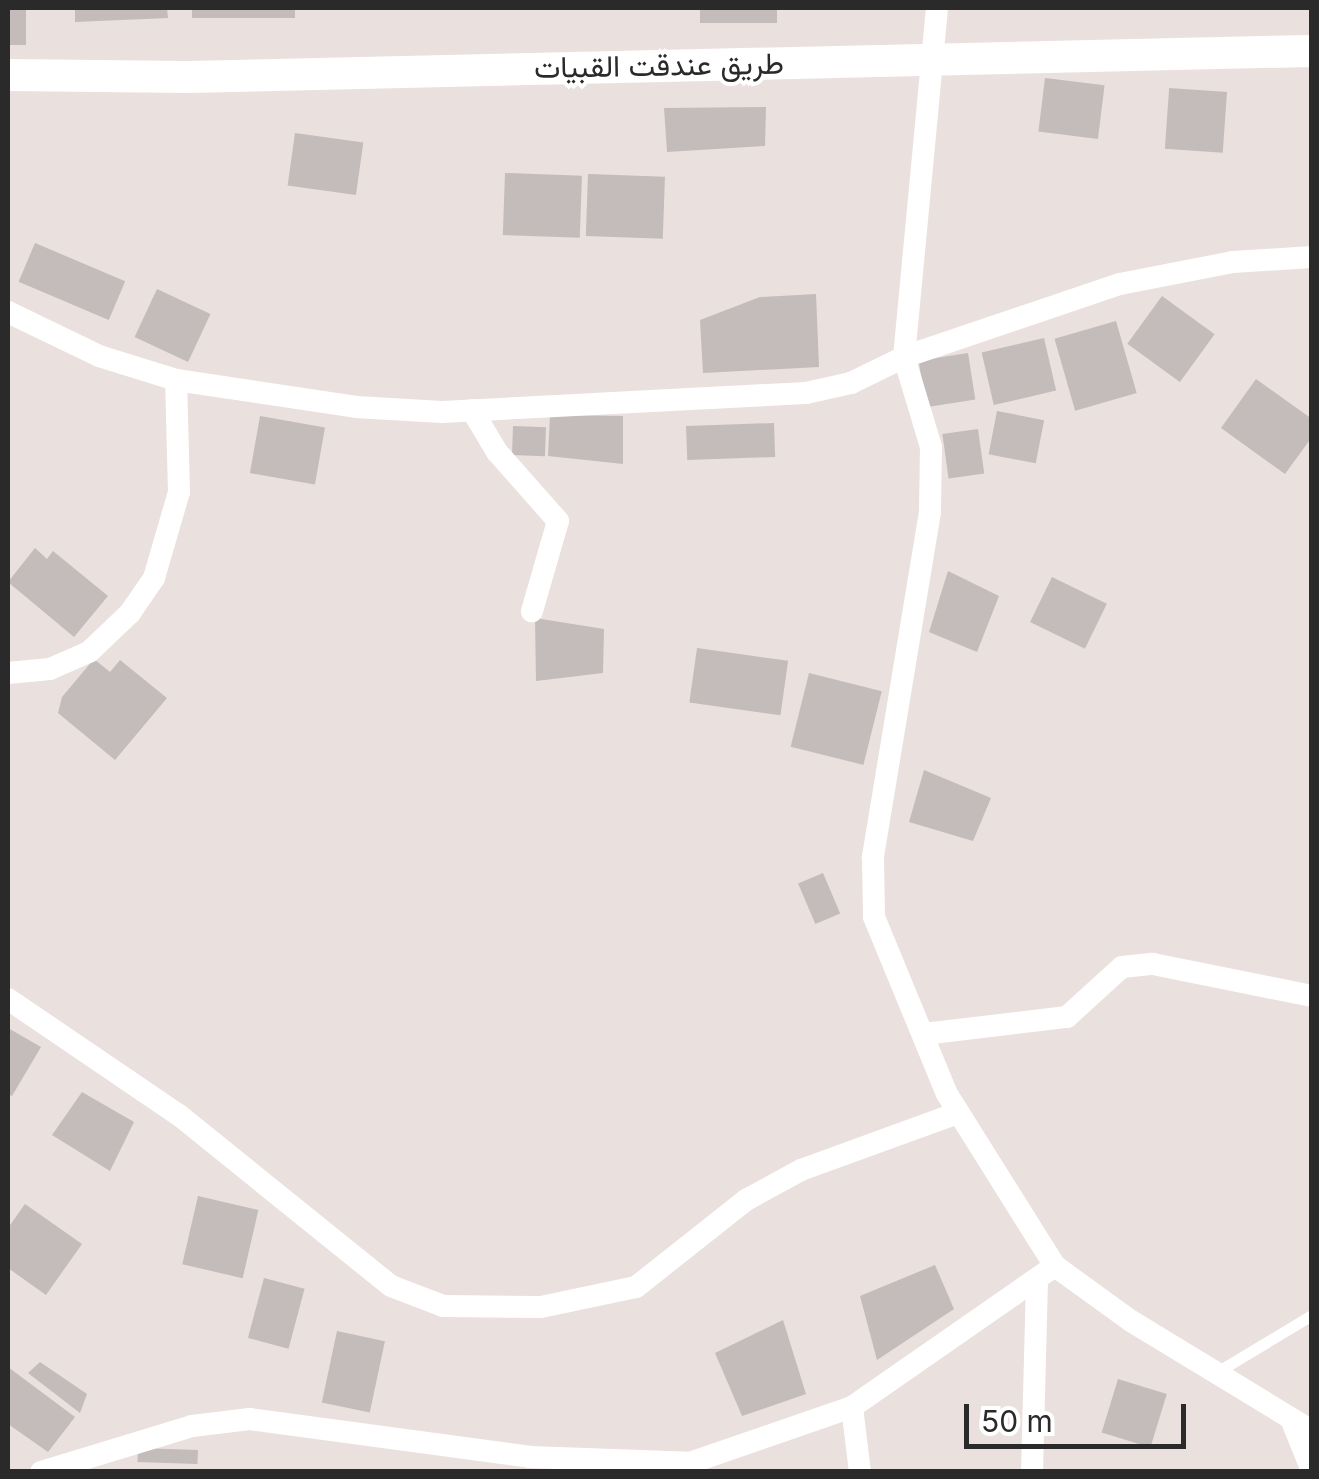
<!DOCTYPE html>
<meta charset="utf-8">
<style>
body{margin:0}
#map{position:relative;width:1319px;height:1479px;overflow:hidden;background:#eae0de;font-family:Inter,Vazirmatn,sans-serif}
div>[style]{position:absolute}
.building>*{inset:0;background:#c3bcba;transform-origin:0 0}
.service>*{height:11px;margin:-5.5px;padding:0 5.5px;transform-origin:5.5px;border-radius:5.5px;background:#fff}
.minor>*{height:22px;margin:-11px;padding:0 11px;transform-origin:11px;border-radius:11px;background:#fff}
.secondary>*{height:32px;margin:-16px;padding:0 16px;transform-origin:16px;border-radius:16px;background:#fff}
span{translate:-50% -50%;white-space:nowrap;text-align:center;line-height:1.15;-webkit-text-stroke:8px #fff;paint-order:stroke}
.street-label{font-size:30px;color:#2a2a2a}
.frame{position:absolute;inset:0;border:10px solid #2a2a2a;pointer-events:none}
.scale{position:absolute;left:964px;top:1404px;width:222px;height:45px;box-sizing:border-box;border:5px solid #2a2a2a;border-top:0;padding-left:12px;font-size:30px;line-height:35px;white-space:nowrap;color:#2a2a2a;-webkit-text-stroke:8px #fff;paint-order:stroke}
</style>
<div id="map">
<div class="building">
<i style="left:8px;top:8px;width:18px;height:37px"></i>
<i style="clip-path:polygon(75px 8px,167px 8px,168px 18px,75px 22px)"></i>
<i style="left:192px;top:8px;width:103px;height:10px"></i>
<i style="left:700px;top:8px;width:77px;height:15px"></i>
<i style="left:1045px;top:78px;width:60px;height:54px;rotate:7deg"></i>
<i style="left:1227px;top:92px;width:61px;height:58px;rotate:94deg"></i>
<i style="clip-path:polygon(766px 107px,765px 146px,667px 152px,664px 108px)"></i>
<i style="left:295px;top:133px;width:69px;height:53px;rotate:8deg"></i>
<i style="left:505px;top:173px;width:77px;height:62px;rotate:2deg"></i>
<i style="left:588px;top:174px;width:77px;height:62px;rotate:2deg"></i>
<i style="left:35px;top:243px;width:98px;height:42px;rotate:23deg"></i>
<i style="left:157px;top:289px;width:59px;height:53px;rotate:25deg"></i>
<i style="clip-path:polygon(816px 294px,819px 367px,703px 373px,700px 320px,760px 297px)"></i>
<i style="left:1162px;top:296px;width:65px;height:59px;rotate:36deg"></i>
<i style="left:1116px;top:321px;width:75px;height:64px;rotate:74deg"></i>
<i style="left:1044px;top:338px;width:54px;height:64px;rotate:77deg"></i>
<i style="left:968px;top:353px;width:47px;height:50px;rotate:81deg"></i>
<i style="clip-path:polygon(1256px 379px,1312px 419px,1312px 437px,1285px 474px,1221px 428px)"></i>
<i style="left:997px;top:411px;width:48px;height:44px;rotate:11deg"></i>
<i style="clip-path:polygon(550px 415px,623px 416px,623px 464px,548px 456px)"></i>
<i style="left:260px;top:416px;width:66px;height:58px;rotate:10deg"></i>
<i style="left:774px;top:423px;width:34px;height:88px;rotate:88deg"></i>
<i style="left:513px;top:426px;width:33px;height:29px;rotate:2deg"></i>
<i style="left:978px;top:429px;width:45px;height:36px;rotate:82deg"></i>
<i style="clip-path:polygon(35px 548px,47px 559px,53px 551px,108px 596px,74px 637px,8px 582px)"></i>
<i style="clip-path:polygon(948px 571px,999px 596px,977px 652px,929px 632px)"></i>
<i style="left:1052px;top:577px;width:61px;height:50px;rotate:26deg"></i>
<i style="clip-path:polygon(535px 618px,604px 629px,603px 673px,536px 681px)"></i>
<i style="left:697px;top:648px;width:92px;height:55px;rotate:8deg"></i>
<i style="clip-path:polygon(94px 659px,110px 672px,120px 660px,167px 698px,115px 760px,58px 713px,62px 697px)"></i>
<i style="left:809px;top:673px;width:75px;height:76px;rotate:14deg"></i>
<i style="clip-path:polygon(924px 770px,991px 798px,973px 841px,909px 822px)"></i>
<i style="left:823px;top:873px;width:44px;height:27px;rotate:67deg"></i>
<i style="clip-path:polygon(8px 1028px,41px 1047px,12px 1096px,8px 1094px)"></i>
<i style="clip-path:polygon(82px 1092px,134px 1122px,110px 1171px,52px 1135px)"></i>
<i style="left:198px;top:1196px;width:62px;height:70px;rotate:13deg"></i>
<i style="clip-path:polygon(25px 1204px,82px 1244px,46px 1295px,8px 1268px,8px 1228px)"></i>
<i style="clip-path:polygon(935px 1265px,954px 1309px,877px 1360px,860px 1296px)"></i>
<i style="left:264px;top:1278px;width:42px;height:62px;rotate:15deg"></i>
<i style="clip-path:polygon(783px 1320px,806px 1394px,742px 1416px,715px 1353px)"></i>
<i style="left:337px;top:1331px;width:49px;height:73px;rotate:12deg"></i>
<i style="clip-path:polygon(40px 1362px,87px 1394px,80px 1413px,28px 1373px)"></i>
<i style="clip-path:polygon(8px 1367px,75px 1417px,48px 1452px,8px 1424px)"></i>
<i style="left:1118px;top:1379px;width:51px;height:56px;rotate:17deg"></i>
<i style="left:138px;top:1448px;width:60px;height:14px;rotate:2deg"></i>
</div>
<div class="service">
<i style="left:1217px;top:1372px;width:111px;rotate:-31deg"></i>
</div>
<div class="minor">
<i style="left:937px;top:8px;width:351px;rotate:95.4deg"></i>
<i style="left:904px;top:357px;width:94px;rotate:73.3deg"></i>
<i style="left:931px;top:447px;width:65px;rotate:90.9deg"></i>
<i style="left:930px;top:512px;width:351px;rotate:99.4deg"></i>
<i style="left:873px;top:858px;width:59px;rotate:89deg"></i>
<i style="left:874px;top:917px;width:191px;rotate:67.6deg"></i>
<i style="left:947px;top:1094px;width:203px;rotate:57.9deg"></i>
<i style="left:1055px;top:1266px;width:94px;rotate:35.9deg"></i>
<i style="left:1131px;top:1321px;width:212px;rotate:31.3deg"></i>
<i style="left:8px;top:312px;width:101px;rotate:25.8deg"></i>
<i style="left:99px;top:356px;width:81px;rotate:17.3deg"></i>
<i style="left:176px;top:380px;width:182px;rotate:8.5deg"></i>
<i style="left:356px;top:407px;width:86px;rotate:3.3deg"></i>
<i style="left:442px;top:412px;width:364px;rotate:-3deg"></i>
<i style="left:806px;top:393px;width:46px;rotate:-12.5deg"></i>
<i style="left:851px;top:383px;width:59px;rotate:-26.1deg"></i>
<i style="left:904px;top:357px;width:228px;rotate:-18.7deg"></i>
<i style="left:1120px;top:284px;width:115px;rotate:-11deg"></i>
<i style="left:1233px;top:262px;width:79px;rotate:-3.6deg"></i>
<i style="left:472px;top:410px;width:49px;rotate:59.2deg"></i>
<i style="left:497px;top:452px;width:92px;rotate:48.5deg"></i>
<i style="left:558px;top:521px;width:94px;rotate:106.1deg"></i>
<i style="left:8px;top:673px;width:42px;rotate:-5.4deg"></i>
<i style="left:50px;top:669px;width:43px;rotate:-23.6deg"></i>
<i style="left:89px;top:652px;width:57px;rotate:-43.6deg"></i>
<i style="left:130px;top:613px;width:42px;rotate:-55.6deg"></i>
<i style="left:154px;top:578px;width:90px;rotate:-73.8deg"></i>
<i style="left:179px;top:492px;width:112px;rotate:-91.5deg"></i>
<i style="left:8px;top:999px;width:207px;rotate:34.2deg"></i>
<i style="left:179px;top:1115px;width:272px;rotate:38.9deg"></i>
<i style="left:391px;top:1286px;width:56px;rotate:21deg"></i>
<i style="left:443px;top:1306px;width:98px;rotate:0.6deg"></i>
<i style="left:541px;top:1307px;width:97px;rotate:-11.9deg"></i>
<i style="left:636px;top:1287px;width:140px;rotate:-38.3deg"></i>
<i style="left:746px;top:1200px;width:63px;rotate:-28.6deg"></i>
<i style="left:801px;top:1170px;width:167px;rotate:-20deg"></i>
<i style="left:924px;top:1034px;width:144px;rotate:-6.8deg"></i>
<i style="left:1067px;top:1017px;width:74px;rotate:-42.3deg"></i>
<i style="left:1122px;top:967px;width:31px;rotate:-6deg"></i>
<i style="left:1153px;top:964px;width:162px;rotate:11.4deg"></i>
<i style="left:852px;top:1407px;width:65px;rotate:83deg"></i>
<i style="left:1291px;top:1419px;width:56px;rotate:68deg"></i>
<i style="left:41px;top:1472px;width:158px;rotate:-16.9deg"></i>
<i style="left:192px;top:1426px;width:58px;rotate:-6.9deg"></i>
<i style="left:250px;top:1419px;width:283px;rotate:7.7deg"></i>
<i style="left:530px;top:1457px;width:160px;rotate:2.1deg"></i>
<i style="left:690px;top:1463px;width:171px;rotate:-19.1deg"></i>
<i style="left:852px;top:1407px;width:247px;rotate:-34.8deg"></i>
<i style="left:1032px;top:1472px;width:193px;rotate:-88.5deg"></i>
</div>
<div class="secondary">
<i style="left:8px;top:75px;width:180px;rotate:0.6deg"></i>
<i style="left:188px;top:77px;width:1124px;rotate:-1.33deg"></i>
</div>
<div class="street-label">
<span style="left:659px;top:65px;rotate:-1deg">طريق عندقت القبيات</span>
</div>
<div class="frame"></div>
<div class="scale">50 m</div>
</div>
